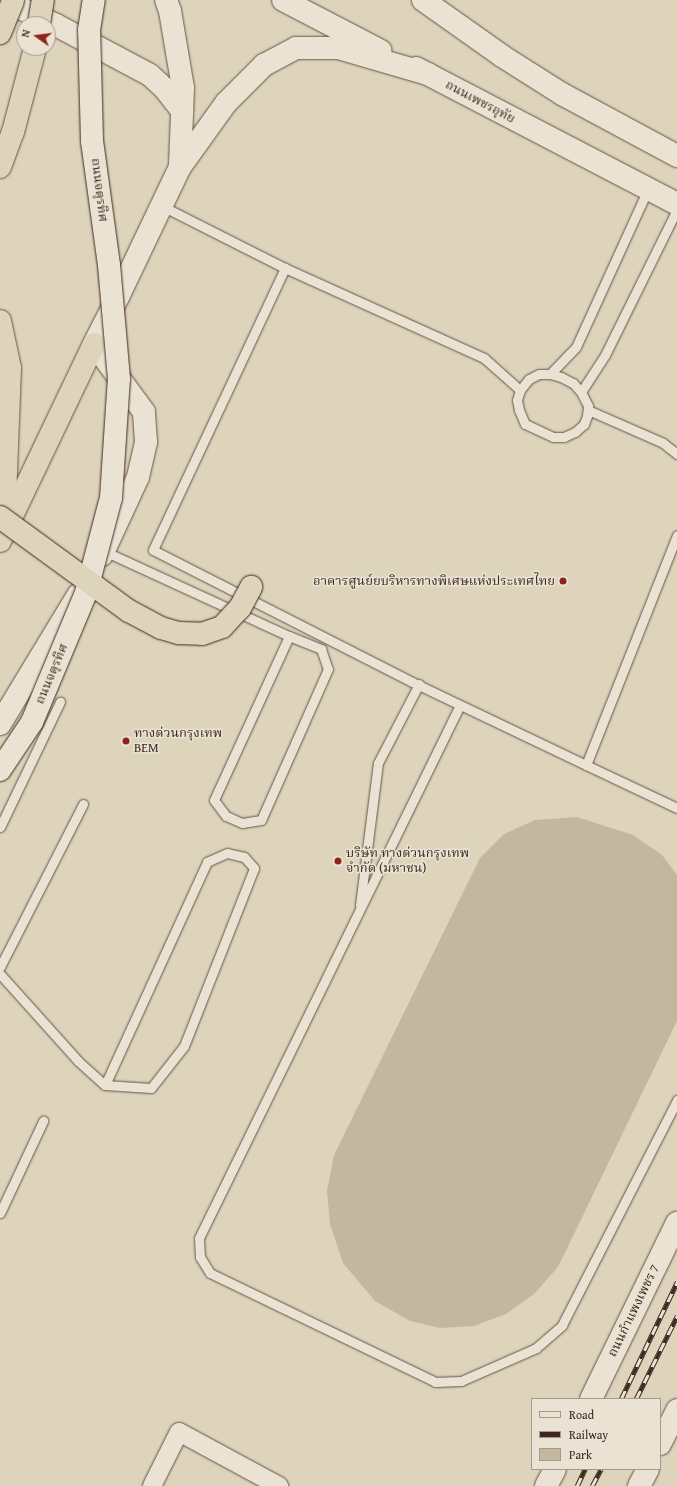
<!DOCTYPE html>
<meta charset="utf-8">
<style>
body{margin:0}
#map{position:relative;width:677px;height:1486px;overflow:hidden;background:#ded4bb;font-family:"Gentium Book Plus","Noto Serif Thai",serif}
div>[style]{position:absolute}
.green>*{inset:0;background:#c3b7a0}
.roads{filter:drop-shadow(0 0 1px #675246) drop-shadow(0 0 1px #675246)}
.service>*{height:9px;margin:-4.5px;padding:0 4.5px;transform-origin:4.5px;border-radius:4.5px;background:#eae3d3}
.minor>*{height:18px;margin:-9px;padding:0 9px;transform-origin:9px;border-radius:9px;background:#eae3d3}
.tertiary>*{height:22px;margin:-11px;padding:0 11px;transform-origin:11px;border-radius:11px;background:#eae3d3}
.secondary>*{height:22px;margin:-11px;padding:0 11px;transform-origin:11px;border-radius:11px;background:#eae3d3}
.motorway>*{height:22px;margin:-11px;padding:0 11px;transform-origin:11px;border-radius:11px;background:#ded4bb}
.rail>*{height:4.5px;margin-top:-2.25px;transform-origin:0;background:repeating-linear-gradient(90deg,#eae3d3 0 9px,#3f271f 0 18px);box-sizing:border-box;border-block:1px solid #3f271f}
.bridges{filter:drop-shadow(0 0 1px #3f271f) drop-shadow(0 0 1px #3f271f)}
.secondary-bridge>*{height:22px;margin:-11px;padding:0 11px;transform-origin:11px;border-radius:11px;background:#eae3d3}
.motorway-bridge>*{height:22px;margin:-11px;padding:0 11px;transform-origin:11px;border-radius:11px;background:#ded4bb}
.dots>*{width:11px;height:11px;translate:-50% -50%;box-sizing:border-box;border:2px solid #eae3d3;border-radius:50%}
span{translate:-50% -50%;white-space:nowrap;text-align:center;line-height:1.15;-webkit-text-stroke:3px #eae3d3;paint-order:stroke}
.street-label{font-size:13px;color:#3f271f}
.poi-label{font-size:13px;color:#3f271f}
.right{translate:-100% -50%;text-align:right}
.left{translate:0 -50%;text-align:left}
.legend{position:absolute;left:531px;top:1398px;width:130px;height:72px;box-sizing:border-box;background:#eae3d3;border:1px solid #a6988b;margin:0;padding:5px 7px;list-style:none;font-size:12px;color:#3f271f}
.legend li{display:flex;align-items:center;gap:8px;height:20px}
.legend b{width:20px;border:1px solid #a6988b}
.north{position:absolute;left:16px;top:16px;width:40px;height:40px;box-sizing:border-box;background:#eae3d3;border:1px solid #a6988b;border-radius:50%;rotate:284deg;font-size:11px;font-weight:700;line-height:16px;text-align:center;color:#3f271f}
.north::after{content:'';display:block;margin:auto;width:14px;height:18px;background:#8f2418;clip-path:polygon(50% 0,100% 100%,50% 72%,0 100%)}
</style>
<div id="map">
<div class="green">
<i style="clip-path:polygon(577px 817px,633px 835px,662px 855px,677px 875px,677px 1021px,558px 1267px,534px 1294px,506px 1314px,474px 1326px,440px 1328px,410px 1321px,375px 1301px,343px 1263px,330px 1224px,327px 1191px,334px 1155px,480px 858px,504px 834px,535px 820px)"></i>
</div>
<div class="roads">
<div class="service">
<i style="left:162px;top:206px;width:138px;rotate:26.8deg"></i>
<i style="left:539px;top:374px;width:11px"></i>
<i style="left:550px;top:374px;width:11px;rotate:15deg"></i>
<i style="left:561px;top:377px;width:13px;rotate:27deg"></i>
<i style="left:573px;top:383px;width:12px;rotate:48deg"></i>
<i style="left:581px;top:392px;width:16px;rotate:63deg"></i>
<i style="left:588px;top:406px;width:10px;rotate:96deg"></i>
<i style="left:587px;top:416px;width:9px;rotate:111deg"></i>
<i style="left:584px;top:424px;width:12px;rotate:138deg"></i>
<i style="left:575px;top:432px;width:12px;rotate:156deg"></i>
<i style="left:564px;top:437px;width:11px;rotate:180deg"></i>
<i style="left:553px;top:437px;width:31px;rotate:-155deg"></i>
<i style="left:525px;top:424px;width:15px;rotate:-113deg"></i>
<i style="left:519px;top:410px;width:10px;rotate:-101deg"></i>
<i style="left:517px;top:400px;width:10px;rotate:-73deg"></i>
<i style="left:520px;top:390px;width:14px;rotate:-51deg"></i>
<i style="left:529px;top:379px;width:11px;rotate:-27deg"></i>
<i style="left:550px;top:374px;width:37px;rotate:-46deg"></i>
<i style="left:576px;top:347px;width:174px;rotate:-65.5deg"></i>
<i style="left:520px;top:390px;width:48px;rotate:-138.4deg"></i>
<i style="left:484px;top:358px;width:218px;rotate:-155.7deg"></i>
<i style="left:285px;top:268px;width:311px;rotate:115.1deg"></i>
<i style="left:153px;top:550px;width:291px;rotate:27deg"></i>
<i style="left:412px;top:682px;width:193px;rotate:25.5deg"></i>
<i style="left:586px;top:765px;width:247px;rotate:-68.4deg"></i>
<i style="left:581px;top:392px;width:44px;rotate:-57deg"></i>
<i style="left:605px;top:355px;width:163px;rotate:-63.7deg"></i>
<i style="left:588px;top:410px;width:82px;rotate:23.7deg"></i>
<i style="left:663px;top:443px;width:18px;rotate:38deg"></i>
<i style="left:104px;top:551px;width:204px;rotate:24.7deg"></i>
<i style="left:289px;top:636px;width:35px;rotate:22deg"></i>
<i style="left:321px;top:649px;width:21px;rotate:71deg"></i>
<i style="left:328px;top:669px;width:165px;rotate:113.9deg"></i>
<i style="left:261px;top:820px;width:19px;rotate:171deg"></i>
<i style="left:242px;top:823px;width:17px;rotate:-156deg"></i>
<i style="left:226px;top:816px;width:20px;rotate:-127deg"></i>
<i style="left:214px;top:800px;width:180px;rotate:-65.4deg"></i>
<i style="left:460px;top:705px;width:593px;rotate:116.09deg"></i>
<i style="left:199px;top:1238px;width:19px;rotate:87deg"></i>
<i style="left:200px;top:1257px;width:19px;rotate:58deg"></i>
<i style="left:210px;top:1273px;width:250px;rotate:25.8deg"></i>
<i style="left:435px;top:1382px;width:26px;rotate:-2deg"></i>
<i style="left:461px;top:1381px;width:82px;rotate:-23.7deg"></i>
<i style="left:536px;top:1348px;width:35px;rotate:-41deg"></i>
<i style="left:562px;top:1325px;width:253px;rotate:-62.9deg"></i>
<i style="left:586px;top:765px;width:101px;rotate:25.3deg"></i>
<i style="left:0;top:827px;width:139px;rotate:-64.4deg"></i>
<i style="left:360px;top:905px;width:143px;rotate:-82.8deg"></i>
<i style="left:378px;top:763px;width:89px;rotate:-62.6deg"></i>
<i style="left:0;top:967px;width:183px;rotate:-63deg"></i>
<i style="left:0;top:974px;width:117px;rotate:48.1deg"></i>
<i style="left:78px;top:1061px;width:36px;rotate:42deg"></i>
<i style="left:105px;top:1085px;width:46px;rotate:3.7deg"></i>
<i style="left:151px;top:1088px;width:53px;rotate:-51.8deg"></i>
<i style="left:184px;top:1046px;width:191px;rotate:-68.5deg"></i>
<i style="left:254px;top:868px;width:15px;rotate:-132deg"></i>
<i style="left:244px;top:857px;width:17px;rotate:-167deg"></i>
<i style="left:227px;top:853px;width:22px;rotate:156deg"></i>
<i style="left:207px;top:862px;width:245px;rotate:114.6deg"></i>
<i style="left:0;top:1213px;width:102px;rotate:-64.9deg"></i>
</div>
<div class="minor">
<i style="left:152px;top:1486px;width:60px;rotate:-63.4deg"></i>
<i style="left:179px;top:1432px;width:114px;rotate:28.4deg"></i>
</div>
<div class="tertiary">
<i style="left:591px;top:1399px;width:196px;rotate:-64deg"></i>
<i style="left:660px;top:1444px;width:38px;rotate:-63deg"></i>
<i style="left:546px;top:1486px;width:19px;rotate:-62deg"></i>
<i style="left:639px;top:1486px;width:19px;rotate:-62deg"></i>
</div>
<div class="secondary">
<i style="left:3px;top:0;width:59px;rotate:25.3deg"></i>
<i style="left:56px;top:25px;width:106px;rotate:28deg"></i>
<i style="left:150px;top:75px;width:21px;rotate:43deg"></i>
<i style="left:165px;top:89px;width:28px;rotate:52deg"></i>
<i style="left:166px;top:0;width:12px;rotate:70deg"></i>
<i style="left:170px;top:11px;width:78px;rotate:80.4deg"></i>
<i style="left:183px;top:88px;width:79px;rotate:92.2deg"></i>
<i style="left:283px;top:0;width:110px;rotate:27.5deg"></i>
<i style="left:423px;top:0;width:97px;rotate:35.3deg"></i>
<i style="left:502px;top:56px;width:71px;rotate:32.3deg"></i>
<i style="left:562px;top:94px;width:131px;rotate:28.3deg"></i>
<i style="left:416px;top:68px;width:294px;rotate:27.5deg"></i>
<i style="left:102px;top:555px;width:86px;rotate:-65.2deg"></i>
<i style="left:138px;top:477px;width:36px;rotate:-77deg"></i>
<i style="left:146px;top:442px;width:30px;rotate:-94deg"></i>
<i style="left:144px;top:412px;width:84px;rotate:-126.3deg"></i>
<i style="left:94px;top:344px;width:53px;rotate:-62.9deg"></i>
<i style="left:118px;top:297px;width:144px;rotate:-64.5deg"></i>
<i style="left:180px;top:167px;width:79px;rotate:-54.3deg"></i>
<i style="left:226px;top:103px;width:54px;rotate:-45deg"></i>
<i style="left:264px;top:65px;width:36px;rotate:-28deg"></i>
<i style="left:296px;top:48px;width:42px"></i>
<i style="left:338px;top:48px;width:94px;rotate:16.1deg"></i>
<i style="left:0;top:724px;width:151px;rotate:-58.8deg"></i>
</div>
<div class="motorway">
<i style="left:0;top:167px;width:37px;rotate:-70deg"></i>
<i style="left:13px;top:132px;width:87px;rotate:-75.3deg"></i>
<i style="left:0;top:321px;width:48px;rotate:78deg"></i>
<i style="left:10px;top:368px;width:157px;rotate:92.2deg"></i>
<i style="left:0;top:541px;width:218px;rotate:-64.5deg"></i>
</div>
</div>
<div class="rail">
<i style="left:621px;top:1399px;width:130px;rotate:-64.4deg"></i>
<i style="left:636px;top:1399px;width:93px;rotate:-63.7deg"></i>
<i style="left:577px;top:1486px;width:19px;rotate:-65deg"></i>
<i style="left:592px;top:1486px;width:19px;rotate:-62deg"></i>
</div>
<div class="bridges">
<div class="secondary-bridge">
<i style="left:0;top:770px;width:58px;rotate:-56.3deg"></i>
<i style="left:32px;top:722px;width:140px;rotate:-67.3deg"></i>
<i style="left:86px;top:593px;width:98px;rotate:-75.3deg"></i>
<i style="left:111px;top:498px;width:119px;rotate:-86.2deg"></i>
<i style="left:119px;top:379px;width:114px;rotate:-95deg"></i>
<i style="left:109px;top:265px;width:125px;rotate:-97.8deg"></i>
<i style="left:92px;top:141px;width:111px;rotate:-91.5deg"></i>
<i style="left:89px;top:30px;width:30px;rotate:-81deg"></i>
</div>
<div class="motorway-bridge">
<i style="left:39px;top:24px;width:24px;rotate:-81deg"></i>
<i style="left:0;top:33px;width:35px;rotate:-68deg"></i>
<i style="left:0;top:517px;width:160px;rotate:36.1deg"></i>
<i style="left:129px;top:611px;width:36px;rotate:28deg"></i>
<i style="left:161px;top:628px;width:19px;rotate:16deg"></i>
<i style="left:179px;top:633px;width:23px;rotate:2deg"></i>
<i style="left:202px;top:634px;width:21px;rotate:-19deg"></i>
<i style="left:222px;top:627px;width:26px;rotate:-47deg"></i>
<i style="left:240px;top:608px;width:24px;rotate:-62deg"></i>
</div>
</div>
<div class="dots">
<i style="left:563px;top:581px;background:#8f2418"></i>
<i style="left:126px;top:741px;background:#8f2418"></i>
<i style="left:338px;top:861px;background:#8f2418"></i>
</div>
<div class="street-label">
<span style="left:480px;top:102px;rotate:28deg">ถนนเพชรอุทัย</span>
<span style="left:99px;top:190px;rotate:83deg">ถนนจตุรทิศ</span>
<span style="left:52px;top:674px;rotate:-67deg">ถนนจตุรทิศ</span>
<span style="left:634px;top:1311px;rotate:-64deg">ถนนกำแพงเพชร 7</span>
</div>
<div class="poi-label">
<span class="right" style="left:555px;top:581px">อาคารศูนย์ยบริหารทางพิเศษแห่งประเทศไทย</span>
<span class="left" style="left:134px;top:741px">ทางด่วนกรุงเทพ<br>BEM</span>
<span class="left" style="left:346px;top:861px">บริษัท ทางด่วนกรุงเทพ<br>จำกัด (มหาชน)</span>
</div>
<ul class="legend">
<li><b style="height:5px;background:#eae3d3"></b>Road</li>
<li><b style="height:5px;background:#3f271f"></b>Railway</li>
<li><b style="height:11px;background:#c3b7a0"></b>Park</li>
</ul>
<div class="north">N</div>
</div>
